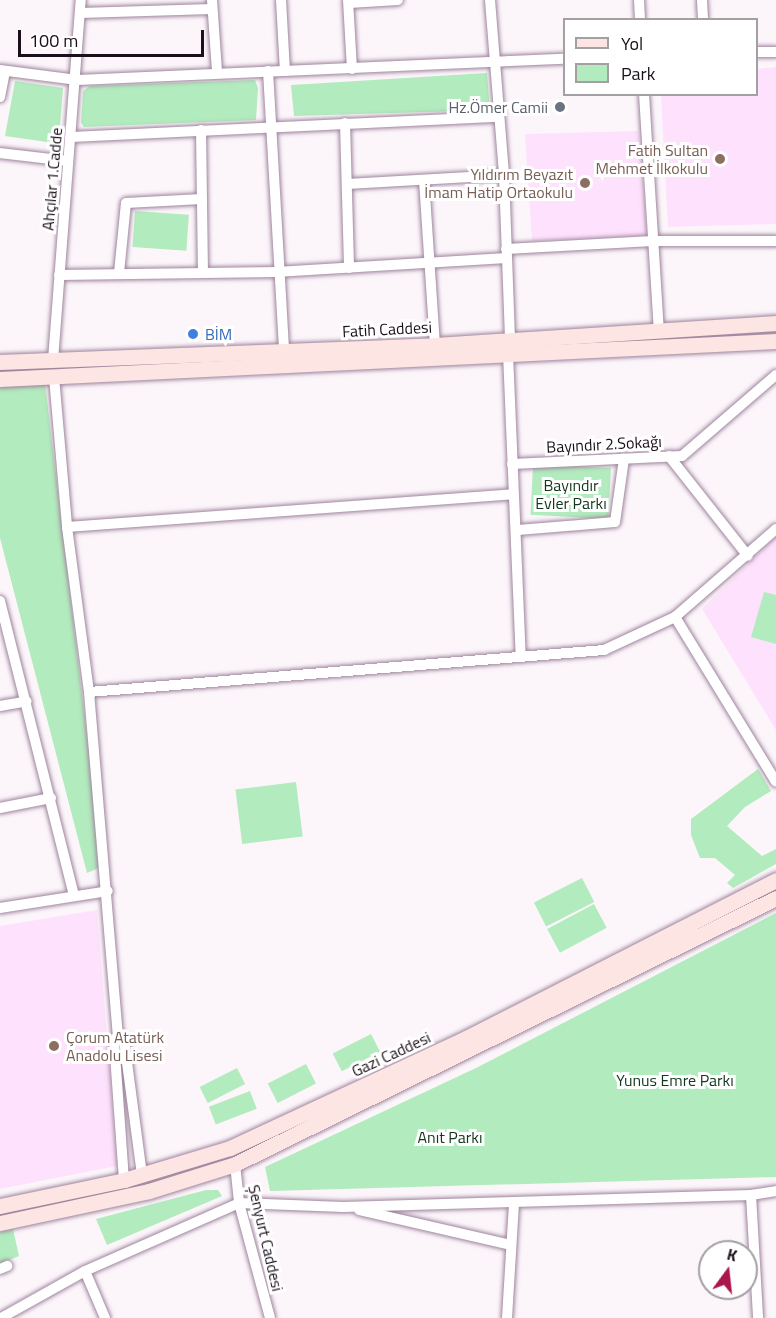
<!DOCTYPE html>
<meta charset="utf-8">
<style>
body{margin:0}
#map{position:relative;width:776px;height:1318px;overflow:hidden;background:#fcf6fb;font-family:"Titillium Web",sans-serif}
div>[style]{position:absolute}
.built>*{inset:0;background:#fee1fc}
.green>*{inset:0;background:#b2ebbe;transform-origin:0 0}
.roads{filter:drop-shadow(0 0 2px #9f849d) drop-shadow(0 0 2px #9f849d)}
.street>*{height:10px;margin:-5px;padding:0 5px;transform-origin:5px;border-radius:5px;background:#fff}
.secondary>*{height:15px;margin:-7.5px;padding:0 7.5px;transform-origin:7.5px;border-radius:7.5px;background:#fce5e2}
.dots>*{width:16px;height:16px;translate:-50% -50%;box-sizing:border-box;border:3px solid #fff;border-radius:50%}
span{translate:-50% -50%;white-space:nowrap;text-align:center;line-height:1.15;-webkit-text-stroke:6px #fff;paint-order:stroke}
.worship-label{font-size:16px;color:#5b616d}
.right{translate:-100% -50%;text-align:right}
.education-label{font-size:16px;color:#785e54}
.left{translate:0 -50%;text-align:left}
.street-label{font-size:16px;color:#1a1019}
.shop-label{font-size:16px;color:#366cbe}
.park-label{font-size:16px;color:#12371d}
.legend{position:absolute;left:563px;top:18px;width:195px;height:78px;box-sizing:border-box;background:#fff;border:2px solid #a39fa3;margin:0;padding:8px 10px;list-style:none;font-size:18px;color:#1a1019}
.legend li{display:flex;align-items:center;gap:12px;height:30px}
.legend b{width:30px;border:2px solid #a39fa3}
.north{position:absolute;left:698px;top:1240px;width:60px;height:60px;box-sizing:border-box;background:#fff;border:2px solid #a39fa3;border-radius:50%;rotate:15deg;font-size:16px;font-weight:700;line-height:24px;text-align:center;color:#1a1019}
.north::after{content:'';display:block;margin:auto;width:21px;height:27px;background:#aa174d;clip-path:polygon(50% 0,100% 100%,50% 72%,0 100%)}
.scale{position:absolute;left:18px;top:30px;width:186px;height:27px;box-sizing:border-box;border:3px solid #1a1019;border-top:0;padding-left:8px;font-size:18px;line-height:21px;white-space:nowrap;color:#1a1019;-webkit-text-stroke:4px #fff;paint-order:stroke}
</style>
<div id="map">
<div class="built">
<i style="clip-path:polygon(776px 67px,776px 224px,668px 227px,661px 95px,756px 94px,757px 69px)"></i>
<i style="clip-path:polygon(638px 131px,647px 232px,643px 236px,532px 241px,525px 134px)"></i>
<i style="clip-path:polygon(776px 536px,776px 730px,702px 609px)"></i>
<i style="clip-path:polygon(97px 910px,117px 1166px,0 1189px,0 926px)"></i>
</div>
<div class="green">
<i style="clip-path:polygon(487px 73px,490px 110px,294px 116px,291px 85px)"></i>
<i style="clip-path:polygon(255px 80px,258px 88px,256px 120px,84px 127px,81px 123px,83px 91px,90px 86px)"></i>
<i style="clip-path:polygon(15px 81px,63px 88px,59px 138px,54px 143px,5px 136px)"></i>
<i style="left:135px;top:211px;width:54px;height:36px;rotate:4deg"></i>
<i style="clip-path:polygon(45px 383px,98px 829px,101px 867px,87px 873px,0 538px,0 385px)"></i>
<i style="left:611px;top:468px;width:51px;height:78px;rotate:93deg"></i>
<i style="clip-path:polygon(764px 592px,776px 595px,776px 644px,751px 637px)"></i>
<i style="clip-path:polygon(758px 769px,771px 791px,745px 807px,727px 826px,762px 856px,776px 849px,776px 864px,733px 888px,727px 883px,735px 875px,715px 858px,700px 858px,691px 835px,691px 819px)"></i>
<i style="left:296px;top:782px;width:55px;height:61px;rotate:83deg"></i>
<i style="left:582px;top:878px;width:27px;height:54px;rotate:63deg"></i>
<i style="left:594px;top:904px;width:27px;height:53px;rotate:62deg"></i>
<i style="clip-path:polygon(776px 913px,776px 1177px,270px 1191px,265px 1167px,476px 1068px)"></i>
<i style="left:371px;top:1034px;width:20px;height:43px;rotate:63deg"></i>
<i style="left:306px;top:1064px;width:22px;height:43px;rotate:63deg"></i>
<i style="left:237px;top:1068px;width:18px;height:42px;rotate:63deg"></i>
<i style="left:250px;top:1091px;width:19px;height:44px;rotate:69deg"></i>
<i style="clip-path:polygon(206px 1190px,218px 1190px,222px 1196px,107px 1245px,96px 1219px)"></i>
<i style="clip-path:polygon(13px 1229px,19px 1256px,0 1264px,0 1232px)"></i>
</div>
<div class="roads">
<div class="street">
<i style="left:212px;top:0;width:71px;rotate:86deg"></i>
<i style="left:281px;top:0;width:71px;rotate:86.8deg"></i>
<i style="left:348px;top:0;width:69px;rotate:86.7deg"></i>
<i style="left:490px;top:0;width:176px;rotate:85.4deg"></i>
<i style="left:504px;top:175px;width:165px;rotate:87.9deg"></i>
<i style="left:639px;top:0;width:20px;rotate:87deg"></i>
<i style="left:702px;top:0;width:20px;rotate:87deg"></i>
<i style="left:349px;top:3px;width:49px;rotate:-3.5deg"></i>
<i style="left:80px;top:13px;width:132px;rotate:-1.7deg"></i>
<i style="left:756px;top:52px;width:20px"></i>
<i style="left:0;top:70px;width:78px;rotate:7.4deg"></i>
<i style="left:77px;top:80px;width:487px;rotate:-2.5deg"></i>
<i style="left:268px;top:71px;width:280px;rotate:86.7deg"></i>
<i style="left:644px;top:94px;width:236px;rotate:86.4deg"></i>
<i style="left:0;top:97px;width:26px;rotate:-79deg"></i>
<i style="left:345px;top:123px;width:145px;rotate:88.4deg"></i>
<i style="left:201px;top:130px;width:141px;rotate:89.2deg"></i>
<i style="left:71px;top:137px;width:428px;rotate:-2.7deg"></i>
<i style="left:0;top:153px;width:68px;rotate:6.7deg"></i>
<i style="left:424px;top:180px;width:165px;rotate:86.2deg"></i>
<i style="left:348px;top:184px;width:156px;rotate:-3.3deg"></i>
<i style="left:506px;top:249px;width:147px;rotate:-3.1deg"></i>
<i style="left:653px;top:241px;width:123px"></i>
<i style="left:119px;top:273px;width:70px;rotate:-84.3deg"></i>
<i style="left:126px;top:203px;width:76px;rotate:-3deg"></i>
<i style="left:59px;top:275px;width:218px;rotate:-0.8deg"></i>
<i style="left:277px;top:272px;width:229px;rotate:-3.5deg"></i>
<i style="left:508px;top:353px;width:304px;rotate:87.6deg"></i>
<i style="left:53px;top:360px;width:361px;rotate:-85.6deg"></i>
<i style="left:54px;top:377px;width:151px;rotate:85deg"></i>
<i style="left:67px;top:527px;width:166px;rotate:82.4deg"></i>
<i style="left:89px;top:692px;width:343px;rotate:85.2deg"></i>
<i style="left:669px;top:456px;width:127px;rotate:51.7deg"></i>
<i style="left:512px;top:464px;width:170px;rotate:-2.7deg"></i>
<i style="left:682px;top:456px;width:124px;rotate:-40.8deg"></i>
<i style="left:67px;top:527px;width:447px;rotate:-4.2deg"></i>
<i style="left:518px;top:530px;width:97px;rotate:-4.7deg"></i>
<i style="left:615px;top:522px;width:64px;rotate:-81.9deg"></i>
<i style="left:0;top:601px;width:304px;rotate:75.9deg"></i>
<i style="left:675px;top:617px;width:193px;rotate:58.5deg"></i>
<i style="left:89px;top:692px;width:517px;rotate:-4.66deg"></i>
<i style="left:604px;top:650px;width:78px;rotate:-24.9deg"></i>
<i style="left:675px;top:617px;width:134px;rotate:-41.1deg"></i>
<i style="left:0;top:706px;width:27px;rotate:-10deg"></i>
<i style="left:0;top:808px;width:52px;rotate:-11.1deg"></i>
<i style="left:0;top:908px;width:109px;rotate:-8.9deg"></i>
<i style="left:235px;top:1164px;width:39px;rotate:84deg"></i>
<i style="left:239px;top:1203px;width:119px;rotate:74.9deg"></i>
<i style="left:124px;top:1180px;width:138px;rotate:-94.1deg"></i>
<i style="left:114px;top:1042px;width:9px;rotate:-63deg"></i>
<i style="left:118px;top:1034px;width:8px;rotate:45deg"></i>
<i style="left:124px;top:1040px;width:136px;rotate:82.4deg"></i>
<i style="left:751px;top:1195px;width:123px;rotate:86.7deg"></i>
<i style="left:359px;top:1210px;width:156px;rotate:13deg"></i>
<i style="left:0;top:1269px;width:8px;rotate:-23deg"></i>
<i style="left:85px;top:1271px;width:51px;rotate:66.9deg"></i>
<i style="left:1px;top:1318px;width:96px;rotate:-29.2deg"></i>
<i style="left:85px;top:1271px;width:168px;rotate:-23.8deg"></i>
<i style="left:239px;top:1203px;width:104px;rotate:2.2deg"></i>
<i style="left:343px;top:1207px;width:408px;rotate:-1.7deg"></i>
<i style="left:751px;top:1195px;width:25px;rotate:-9deg"></i>
<i style="left:507px;top:1318px;width:116px;rotate:-86.5deg"></i>
</div>
<div class="secondary">
<i style="left:0;top:362px;width:435px;rotate:-2.2deg"></i>
<i style="left:435px;top:345px;width:342px;rotate:-3.7deg"></i>
<i style="left:0;top:379px;width:777px;rotate:-2.8deg"></i>
<i style="left:0;top:1206px;width:127px;rotate:-11.8deg"></i>
<i style="left:124px;top:1180px;width:111px;rotate:-16.8deg"></i>
<i style="left:230px;top:1148px;width:260px;rotate:-25deg"></i>
<i style="left:466px;top:1038px;width:348px;rotate:-27deg"></i>
<i style="left:0;top:1223px;width:152px;rotate:-12.1deg"></i>
<i style="left:149px;top:1191px;width:90px;rotate:-17.4deg"></i>
<i style="left:235px;top:1164px;width:603px;rotate:-26.18deg"></i>
</div>
</div>
<div class="dots">
<i style="left:560px;top:107px;background:#6b7280"></i>
<i style="left:720px;top:159px;background:#8d6e63"></i>
<i style="left:585px;top:183px;background:#8d6e63"></i>
<i style="left:193px;top:334px;background:#3f7fe0"></i>
<i style="left:54px;top:1046px;background:#8d6e63"></i>
</div>
<div class="worship-label">
<span class="right" style="left:548px;top:107px">Hz.Ömer Camii</span>
</div>
<div class="education-label">
<span class="right" style="left:708px;top:159px">Fatih Sultan<br>Mehmet İlkokulu</span>
<span class="right" style="left:573px;top:183px">Yıldırım Beyazıt<br>İmam Hatip Ortaokulu</span>
<span class="left" style="left:66px;top:1046px">Çorum Atatürk<br>Anadolu Lisesi</span>
</div>
<div class="street-label">
<span style="left:52px;top:179px;rotate:-85deg">Ahçılar 1.Cadde</span>
<span style="left:387px;top:329px;rotate:-3deg">Fatih Caddesi</span>
<span style="left:604px;top:444px;rotate:-3deg">Bayındır 2.Sokağı</span>
<span style="left:391px;top:1054px;rotate:-25deg">Gazi Caddesi</span>
<span style="left:266px;top:1238px;rotate:77deg">Şenyurt Caddesi</span>
</div>
<div class="shop-label">
<span class="left" style="left:205px;top:334px">BİM</span>
</div>
<div class="park-label">
<span style="left:571px;top:494px">Bayındır<br>Evler Parkı</span>
<span style="left:675px;top:1080px">Yunus Emre Parkı</span>
<span style="left:450px;top:1137px">Anıt Parkı</span>
</div>
<ul class="legend">
<li><b style="height:8px;background:#fce5e2"></b>Yol</li>
<li><b style="height:16px;background:#b2ebbe"></b>Park</li>
</ul>
<div class="north">K</div>
<div class="scale">100 m</div>
</div>
